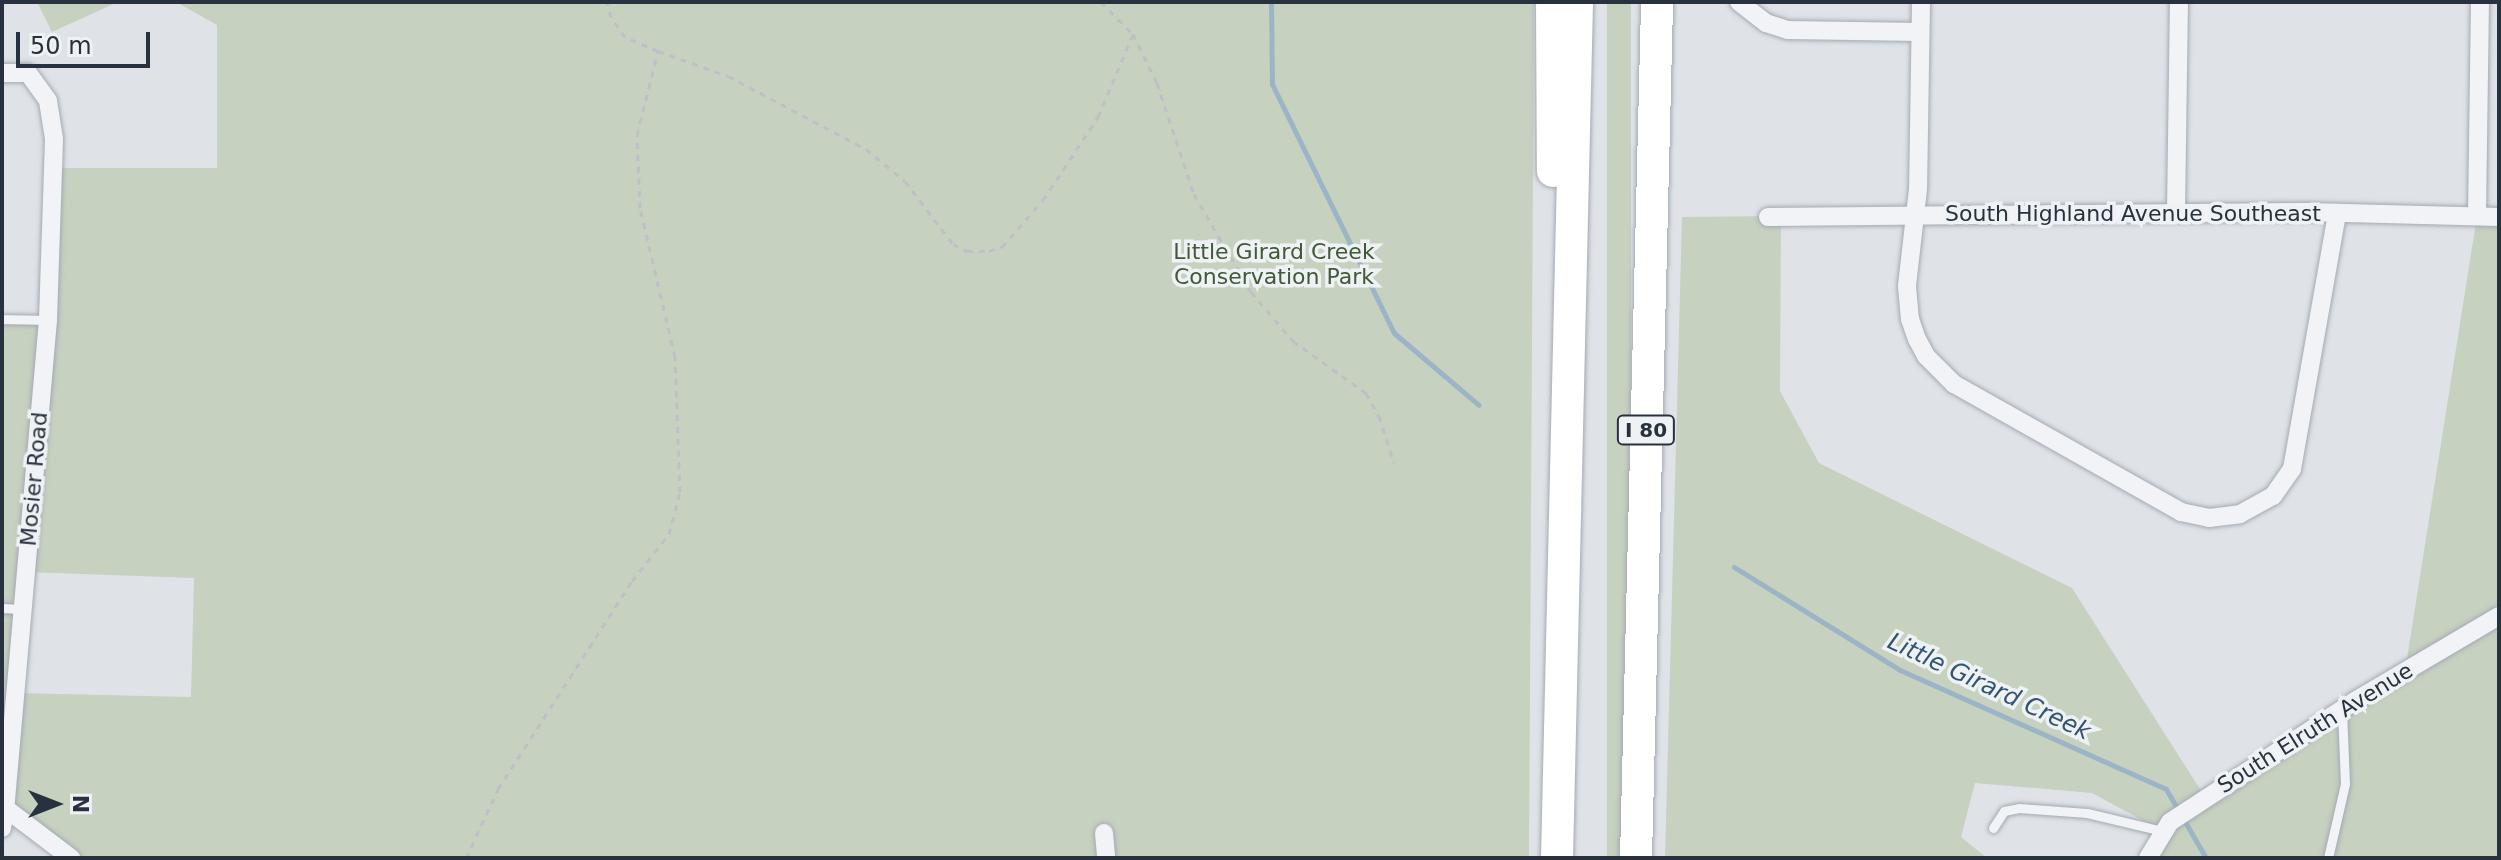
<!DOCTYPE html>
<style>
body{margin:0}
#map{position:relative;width:2501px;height:860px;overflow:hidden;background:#dfe3e8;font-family:"DejaVu Sans",sans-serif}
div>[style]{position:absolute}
.green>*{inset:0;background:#c6d1c0;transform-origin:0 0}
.stream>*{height:5px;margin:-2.5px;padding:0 2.5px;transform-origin:2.5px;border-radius:2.5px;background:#9bb4c6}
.path>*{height:3px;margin-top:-1.5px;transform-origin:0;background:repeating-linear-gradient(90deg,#bdc1c6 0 6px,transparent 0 12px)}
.roads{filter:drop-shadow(0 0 2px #a4aab2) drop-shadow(0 0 2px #a4aab2)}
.lane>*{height:9px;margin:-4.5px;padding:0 4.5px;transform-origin:4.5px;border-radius:4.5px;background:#f1f3f6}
.street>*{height:18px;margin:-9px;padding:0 9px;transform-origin:9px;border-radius:9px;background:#f1f3f6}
.highway>*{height:32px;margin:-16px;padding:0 16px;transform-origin:16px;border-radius:16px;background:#fff}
span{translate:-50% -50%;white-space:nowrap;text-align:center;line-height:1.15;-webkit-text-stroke:7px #eef2f5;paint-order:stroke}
.shield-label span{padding:2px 6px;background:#eef2f5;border:2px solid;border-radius:6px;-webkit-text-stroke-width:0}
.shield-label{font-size:20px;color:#28323e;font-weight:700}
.street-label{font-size:22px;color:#28323e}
.park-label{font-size:22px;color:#405936}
.water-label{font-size:24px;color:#345570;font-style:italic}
.frame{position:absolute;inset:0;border:4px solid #28323e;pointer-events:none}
.north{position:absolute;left:16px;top:764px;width:80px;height:80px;-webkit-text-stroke:6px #eef2f5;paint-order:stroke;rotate:90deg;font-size:22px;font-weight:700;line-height:32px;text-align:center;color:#28323e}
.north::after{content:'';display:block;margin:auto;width:28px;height:36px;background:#28323e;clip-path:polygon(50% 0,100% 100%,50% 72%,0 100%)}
.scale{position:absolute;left:16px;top:32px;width:134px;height:36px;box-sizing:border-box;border:4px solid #28323e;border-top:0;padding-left:10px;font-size:24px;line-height:28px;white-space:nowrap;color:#28323e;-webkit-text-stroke:6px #eef2f5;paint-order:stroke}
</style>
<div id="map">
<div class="green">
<i style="clip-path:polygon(37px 2px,118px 2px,52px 32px)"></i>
<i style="clip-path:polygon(evenodd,176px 2px,1534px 2px,1529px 858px,71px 858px,5px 809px,2px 828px,2px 319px,48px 320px,53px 168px,217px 168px,217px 25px,176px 2px,26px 572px,194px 578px,191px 697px,15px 693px,26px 572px)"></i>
<i style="left:1607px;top:2px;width:24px;height:856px"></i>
<i style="clip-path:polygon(1781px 216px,1780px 391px,1819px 463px,2072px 588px,2205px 797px,2405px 671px,2477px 216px,2499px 217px,2499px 858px,2148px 858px,2162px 831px,2092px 793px,1975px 783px,1961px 837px,1987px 858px,1665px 858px,1682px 217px)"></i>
</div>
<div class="stream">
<i style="left:1271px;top:2px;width:82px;rotate:89.3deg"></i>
<i style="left:1272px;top:84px;width:277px;rotate:63.9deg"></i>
<i style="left:1394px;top:333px;width:111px;rotate:40.3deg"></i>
<i style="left:1734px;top:567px;width:195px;rotate:31.8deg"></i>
<i style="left:1900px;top:670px;width:291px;rotate:24.1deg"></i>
<i style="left:2166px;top:789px;width:80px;rotate:59.9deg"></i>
</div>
<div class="path">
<i style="left:1101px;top:2px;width:45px;rotate:45deg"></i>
<i style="left:1133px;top:34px;width:55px;rotate:63.9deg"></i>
<i style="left:1157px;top:83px;width:117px;rotate:71.6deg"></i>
<i style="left:1194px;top:194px;width:113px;rotate:59.8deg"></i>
<i style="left:1251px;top:292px;width:65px;rotate:49.4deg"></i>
<i style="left:1293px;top:341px;width:90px;rotate:35.5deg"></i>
<i style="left:1366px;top:393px;width:26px;rotate:61deg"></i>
<i style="left:1379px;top:416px;width:49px;rotate:72.3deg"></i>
<i style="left:658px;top:51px;width:74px;rotate:19.7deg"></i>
<i style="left:728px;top:76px;width:156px;rotate:27.9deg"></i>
<i style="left:866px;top:149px;width:50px;rotate:39.4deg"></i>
<i style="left:905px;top:181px;width:79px;rotate:52.7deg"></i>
<i style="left:953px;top:244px;width:16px;rotate:27deg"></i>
<i style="left:967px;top:251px;width:22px"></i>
<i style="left:989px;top:251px;width:14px;rotate:-17deg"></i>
<i style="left:1002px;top:247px;width:62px;rotate:-48.9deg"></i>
<i style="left:1043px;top:200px;width:100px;rotate:-56.5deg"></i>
<i style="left:1098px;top:117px;width:90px;rotate:-67.1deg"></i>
<i style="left:466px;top:858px;width:76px;rotate:-65.1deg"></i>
<i style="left:498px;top:789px;width:247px;rotate:-57.2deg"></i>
<i style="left:632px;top:581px;width:60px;rotate:-51.8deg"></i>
<i style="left:669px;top:534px;width:43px;rotate:-75.3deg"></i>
<i style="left:680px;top:492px;width:135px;rotate:-92.1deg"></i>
<i style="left:675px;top:357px;width:153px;rotate:-103.2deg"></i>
<i style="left:640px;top:208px;width:73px;rotate:-92.4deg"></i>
<i style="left:637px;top:135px;width:87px;rotate:-76deg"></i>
<i style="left:658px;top:51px;width:36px;rotate:-157deg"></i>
<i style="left:625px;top:37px;width:24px;rotate:-125deg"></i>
<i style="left:611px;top:17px;width:16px;rotate:-105deg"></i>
</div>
<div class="roads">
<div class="lane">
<i style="left:2px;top:319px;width:46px;rotate:1.2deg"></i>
<i style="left:2px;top:608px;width:20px;rotate:3deg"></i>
<i style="left:1993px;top:828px;width:20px;rotate:-57deg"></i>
<i style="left:2004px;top:811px;width:15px;rotate:-11deg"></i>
<i style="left:2019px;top:808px;width:68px;rotate:4.2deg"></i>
<i style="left:2087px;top:813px;width:77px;rotate:13.5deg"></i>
<i style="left:2328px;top:858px;width:76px;rotate:-77.1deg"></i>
<i style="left:2345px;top:784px;width:74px;rotate:-92.3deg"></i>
</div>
<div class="street">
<i style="left:1739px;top:2px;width:34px;rotate:38deg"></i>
<i style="left:1766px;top:23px;width:22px;rotate:18deg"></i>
<i style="left:1787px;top:30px;width:133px;rotate:0.9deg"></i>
<i style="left:1921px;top:2px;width:187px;rotate:90.9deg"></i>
<i style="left:1918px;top:189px;width:98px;rotate:96.5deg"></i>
<i style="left:1907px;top:286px;width:33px;rotate:85deg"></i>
<i style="left:1910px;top:319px;width:21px;rotate:71deg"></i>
<i style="left:1917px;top:339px;width:19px;rotate:62deg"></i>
<i style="left:1926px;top:356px;width:40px;rotate:45deg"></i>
<i style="left:1954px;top:384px;width:261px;rotate:29.4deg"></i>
<i style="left:2181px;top:512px;width:29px;rotate:12deg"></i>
<i style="left:2209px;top:518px;width:31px;rotate:-7deg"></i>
<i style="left:2240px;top:514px;width:38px;rotate:-29deg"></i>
<i style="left:2273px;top:496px;width:33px;rotate:-55deg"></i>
<i style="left:2292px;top:469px;width:260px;rotate:-80deg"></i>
<i style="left:2px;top:73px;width:26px"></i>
<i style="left:28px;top:73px;width:34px;rotate:54deg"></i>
<i style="left:48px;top:101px;width:38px;rotate:81deg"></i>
<i style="left:54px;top:139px;width:181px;rotate:91.9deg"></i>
<i style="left:48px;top:320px;width:490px;rotate:95deg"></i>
<i style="left:5px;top:808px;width:83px;rotate:37.1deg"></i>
<i style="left:2176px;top:213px;width:211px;rotate:-89.2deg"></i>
<i style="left:2477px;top:216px;width:214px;rotate:-89.2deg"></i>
<i style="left:1768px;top:217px;width:539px;rotate:-0.53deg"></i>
<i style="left:2307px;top:212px;width:192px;rotate:1.5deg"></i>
<i style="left:2px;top:828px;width:20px;rotate:-81deg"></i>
<i style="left:1104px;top:833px;width:25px;rotate:85deg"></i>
<i style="left:2148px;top:858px;width:42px;rotate:-58.6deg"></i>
<i style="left:2170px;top:822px;width:221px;rotate:-33.2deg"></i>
<i style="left:2355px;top:701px;width:167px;rotate:-30.6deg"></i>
</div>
<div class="highway">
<i style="left:1552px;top:2px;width:169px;rotate:89.7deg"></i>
<i style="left:1557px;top:858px;width:856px;rotate:-88.66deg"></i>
<i style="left:1636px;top:858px;width:856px;rotate:-88.59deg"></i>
</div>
</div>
<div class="shield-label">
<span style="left:1646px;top:430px">I 80</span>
</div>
<div class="street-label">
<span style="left:2133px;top:214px">South Highland Avenue Southeast</span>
<span style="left:34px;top:479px;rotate:-85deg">Mosier Road</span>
<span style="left:2315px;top:728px;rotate:-32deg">South Elruth Avenue</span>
</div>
<div class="park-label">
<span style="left:1274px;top:264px">Little Girard Creek<br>Conservation Park</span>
</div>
<div class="water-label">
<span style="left:1989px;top:687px;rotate:25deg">Little Girard Creek</span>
</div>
<div class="frame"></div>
<div class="north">N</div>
<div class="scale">50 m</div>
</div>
